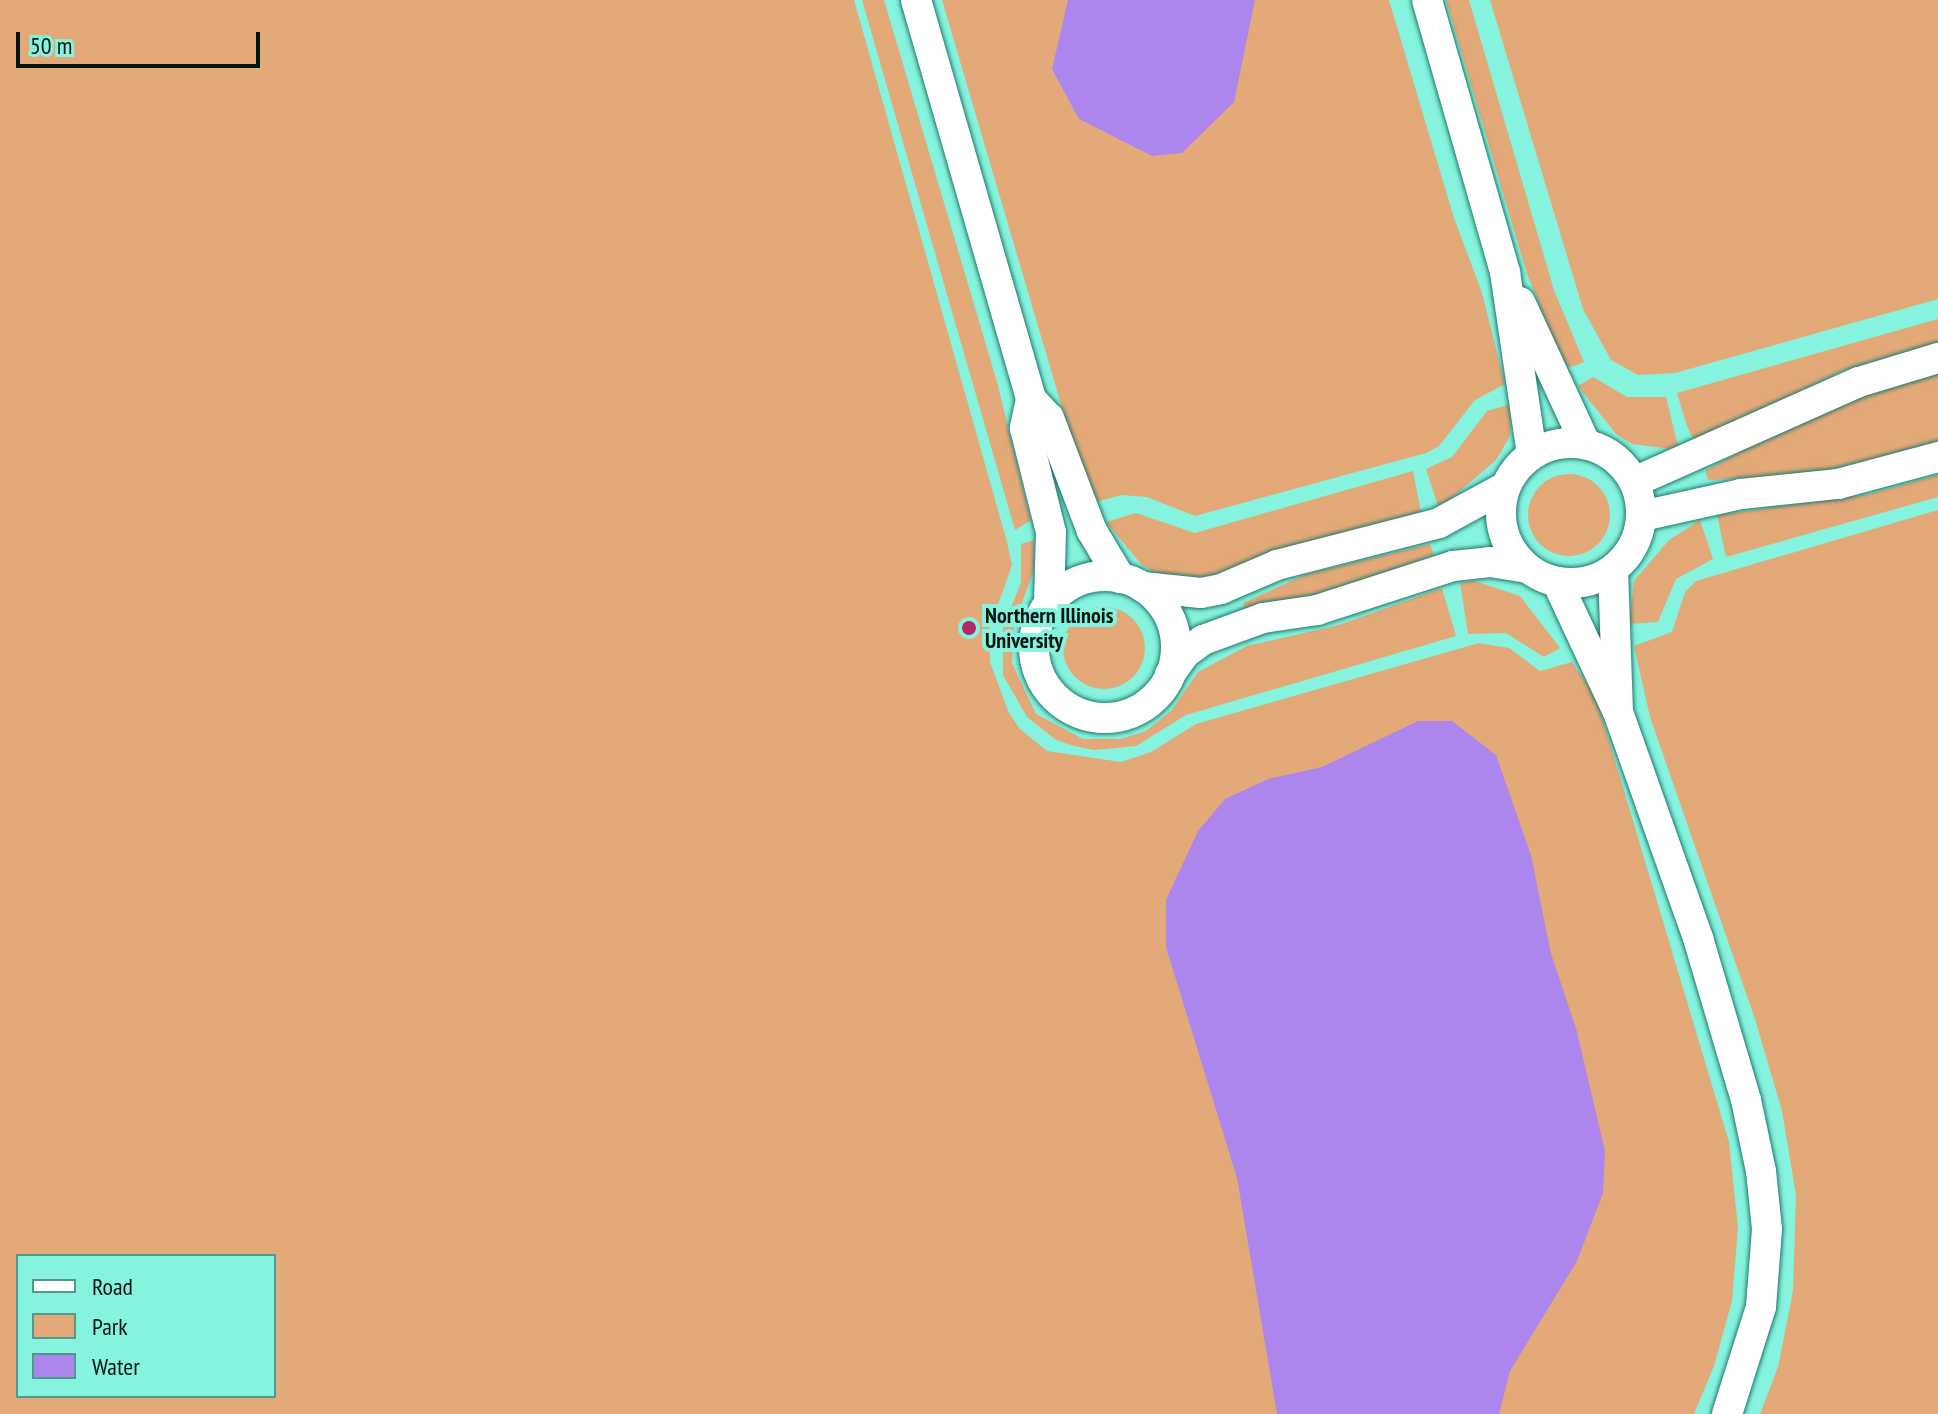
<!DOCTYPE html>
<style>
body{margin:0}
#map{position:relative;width:1938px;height:1414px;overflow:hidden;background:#85f3de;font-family:"PT Sans Narrow",sans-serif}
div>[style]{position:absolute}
.green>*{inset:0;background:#e4a979}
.round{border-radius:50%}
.water>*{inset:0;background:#ac86ec}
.roads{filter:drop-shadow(0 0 2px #1e796b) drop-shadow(0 0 2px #1e796b)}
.street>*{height:30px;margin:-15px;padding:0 15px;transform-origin:15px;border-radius:15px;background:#fff}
.street>.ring{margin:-15px;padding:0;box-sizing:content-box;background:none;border:30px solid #fff;border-radius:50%}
.dots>*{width:22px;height:22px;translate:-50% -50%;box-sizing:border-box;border:4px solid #85f3de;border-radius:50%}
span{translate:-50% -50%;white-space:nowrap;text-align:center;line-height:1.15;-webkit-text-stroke:8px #85f3de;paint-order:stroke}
.poi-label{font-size:22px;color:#001410;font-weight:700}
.left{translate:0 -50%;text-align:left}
.legend{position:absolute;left:16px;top:1254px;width:260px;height:144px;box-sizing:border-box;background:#85f3de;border:2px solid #509a8c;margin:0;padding:10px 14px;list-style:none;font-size:24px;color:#001410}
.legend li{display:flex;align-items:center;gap:16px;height:40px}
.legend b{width:40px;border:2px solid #509a8c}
.scale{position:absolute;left:16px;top:32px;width:244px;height:36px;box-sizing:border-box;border:4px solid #001410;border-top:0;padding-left:10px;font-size:24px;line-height:28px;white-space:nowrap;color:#001410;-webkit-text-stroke:6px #85f3de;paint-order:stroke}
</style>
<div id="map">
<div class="green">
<i style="clip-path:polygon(evenodd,0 0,854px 0,1007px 542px,1012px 565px,989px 630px,990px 662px,1009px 713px,1020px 729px,1047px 751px,1121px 762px,1151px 752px,1196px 724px,1479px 643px,1509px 648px,1540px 671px,1572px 662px,1596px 697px,1729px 1142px,1738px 1228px,1732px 1301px,1714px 1366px,1694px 1414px,0 1414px,0 0,18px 1256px,274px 1256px,274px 1396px,18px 1396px,18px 1256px)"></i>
<i style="clip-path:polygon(862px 0,884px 0,997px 382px,1031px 520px,1015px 530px)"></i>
<i style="clip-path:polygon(942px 0,1389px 0,1454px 218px,1482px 293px,1505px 384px,1475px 400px,1439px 446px,1426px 453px,1195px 516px,1147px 497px,1122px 495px,1095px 502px,1066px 421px)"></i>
<i style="clip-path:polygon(1446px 0,1469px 0,1554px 290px,1584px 362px,1574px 366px,1568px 367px,1556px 345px,1527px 274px)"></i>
<i style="clip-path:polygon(1490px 0,1938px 0,1938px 299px,1675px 373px,1638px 375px,1611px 360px,1583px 309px)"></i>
<i style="clip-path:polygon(1938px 319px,1938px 343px,1844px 370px,1695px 443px,1687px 426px,1677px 393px)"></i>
<i style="clip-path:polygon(1938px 373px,1938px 445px,1813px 474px,1708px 480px,1705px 471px,1778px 431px,1859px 396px)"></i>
<i style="clip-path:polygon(1593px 377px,1627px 397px,1666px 397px,1679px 450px,1632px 444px,1616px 434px,1578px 386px)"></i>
<i style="clip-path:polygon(1511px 404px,1510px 436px,1496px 460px,1439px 509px,1426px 469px,1452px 457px,1487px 411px)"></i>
<i style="clip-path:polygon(1413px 471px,1421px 512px,1217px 582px,1166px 578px,1142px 565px,1106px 522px,1136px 513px,1195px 533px)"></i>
<i class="round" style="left:1528px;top:474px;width:82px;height:82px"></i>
<i style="clip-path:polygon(1938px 475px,1938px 497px,1726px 557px,1717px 515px,1870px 494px)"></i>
<i style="clip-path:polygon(1938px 510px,1938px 1414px,1760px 1414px,1778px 1367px,1793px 1291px,1796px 1195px,1782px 1111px,1755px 1019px,1650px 717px,1634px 646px,1672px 632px,1685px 592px,1696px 581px)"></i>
<i style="clip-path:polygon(1700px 520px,1713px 559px,1676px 579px,1658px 622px,1629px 624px,1634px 581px,1669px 540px)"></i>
<i style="clip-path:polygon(1034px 540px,1034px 570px,1014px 625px,1012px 663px,1036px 714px,1083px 739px,1121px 739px,1146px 731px,1171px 711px,1198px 672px,1247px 646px,1339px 625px,1442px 588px,1456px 636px,1186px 715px,1136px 746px,1094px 750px,1074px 746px,1056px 740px,1027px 717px,1003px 675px,1003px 627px,1021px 583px,1021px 544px)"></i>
<i style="clip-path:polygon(1430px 544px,1434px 555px,1327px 597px,1245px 613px,1243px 603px,1307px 574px)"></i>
<i style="clip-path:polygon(1475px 581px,1520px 596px,1560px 648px,1544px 657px,1506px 633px,1468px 634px,1460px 583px)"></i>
<i class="round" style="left:1063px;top:607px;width:82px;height:82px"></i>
</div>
<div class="water">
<i style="clip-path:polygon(1068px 0,1255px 0,1234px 102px,1182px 153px,1152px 156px,1079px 119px,1052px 69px)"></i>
<i style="clip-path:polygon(1418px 721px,1452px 721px,1496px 755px,1531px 855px,1551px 954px,1576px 1028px,1605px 1151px,1603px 1193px,1577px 1261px,1510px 1371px,1499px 1414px,1277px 1414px,1237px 1178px,1166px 947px,1166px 900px,1198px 831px,1225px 799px,1268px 779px,1322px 767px)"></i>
</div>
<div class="roads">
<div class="street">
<i style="left:916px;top:0;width:415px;rotate:73.9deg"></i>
<i style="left:1031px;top:399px;width:30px;rotate:102deg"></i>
<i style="left:1025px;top:428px;width:107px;rotate:76deg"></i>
<i style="left:1051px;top:532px;width:71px;rotate:91.6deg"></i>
<i style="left:1427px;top:0;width:283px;rotate:74deg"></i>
<i style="left:1505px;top:272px;width:184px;rotate:81.6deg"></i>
<i style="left:1520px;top:302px;width:157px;rotate:65.2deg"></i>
<i style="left:1031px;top:399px;width:26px;rotate:47deg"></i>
<i style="left:1049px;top:418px;width:121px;rotate:69.2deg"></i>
<i style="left:1092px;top:531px;width:55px;rotate:59.2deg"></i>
<i class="ring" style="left:1501px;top:443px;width:110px;height:110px"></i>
<i style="left:1634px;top:482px;width:246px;rotate:-24deg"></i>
<i style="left:1859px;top:382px;width:83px;rotate:-16.9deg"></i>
<i style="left:1642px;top:516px;width:101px;rotate:-12.5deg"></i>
<i style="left:1741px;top:494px;width:98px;rotate:-5.9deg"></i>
<i style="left:1838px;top:484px;width:104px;rotate:-15.1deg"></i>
<i class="ring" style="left:1034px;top:576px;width:112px;height:112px"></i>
<i style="left:1557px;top:582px;width:144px;rotate:64.9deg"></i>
<i style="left:1618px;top:712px;width:142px;rotate:-92deg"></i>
<i style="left:1143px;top:587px;width:58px;rotate:5.9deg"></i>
<i style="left:1201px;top:593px;width:20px;rotate:-11deg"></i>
<i style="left:1221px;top:589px;width:61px;rotate:-23.2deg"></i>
<i style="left:1277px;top:565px;width:167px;rotate:-14.5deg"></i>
<i style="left:1439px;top:523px;width:75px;rotate:-28.6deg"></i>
<i style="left:1170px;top:674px;width:26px;rotate:-54deg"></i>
<i style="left:1185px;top:653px;width:22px;rotate:-36deg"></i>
<i style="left:1203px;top:640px;width:64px;rotate:-20.1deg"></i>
<i style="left:1263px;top:618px;width:55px;rotate:-8.4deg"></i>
<i style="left:1317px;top:610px;width:143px;rotate:-17.9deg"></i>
<i style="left:1453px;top:566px;width:37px;rotate:-6deg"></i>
<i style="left:1490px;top:562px;width:36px;rotate:9deg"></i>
<i style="left:1618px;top:712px;width:240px;rotate:70.5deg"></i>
<i style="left:1698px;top:938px;width:169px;rotate:73.5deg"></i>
<i style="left:1746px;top:1100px;width:73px;rotate:78.1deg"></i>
<i style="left:1761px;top:1171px;width:58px;rotate:84.1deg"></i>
<i style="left:1767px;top:1229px;width:78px;rotate:94.4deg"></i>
<i style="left:1761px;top:1307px;width:112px;rotate:107.6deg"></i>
</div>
</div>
<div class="dots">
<i style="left:969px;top:628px;background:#b32864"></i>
</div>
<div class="poi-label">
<span class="left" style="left:985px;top:628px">Northern Illinois<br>University</span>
</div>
<ul class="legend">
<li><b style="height:10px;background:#fff"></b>Road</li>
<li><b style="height:22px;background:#e4a979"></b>Park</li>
<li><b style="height:22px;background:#ac86ec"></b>Water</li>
</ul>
<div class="scale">50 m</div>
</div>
